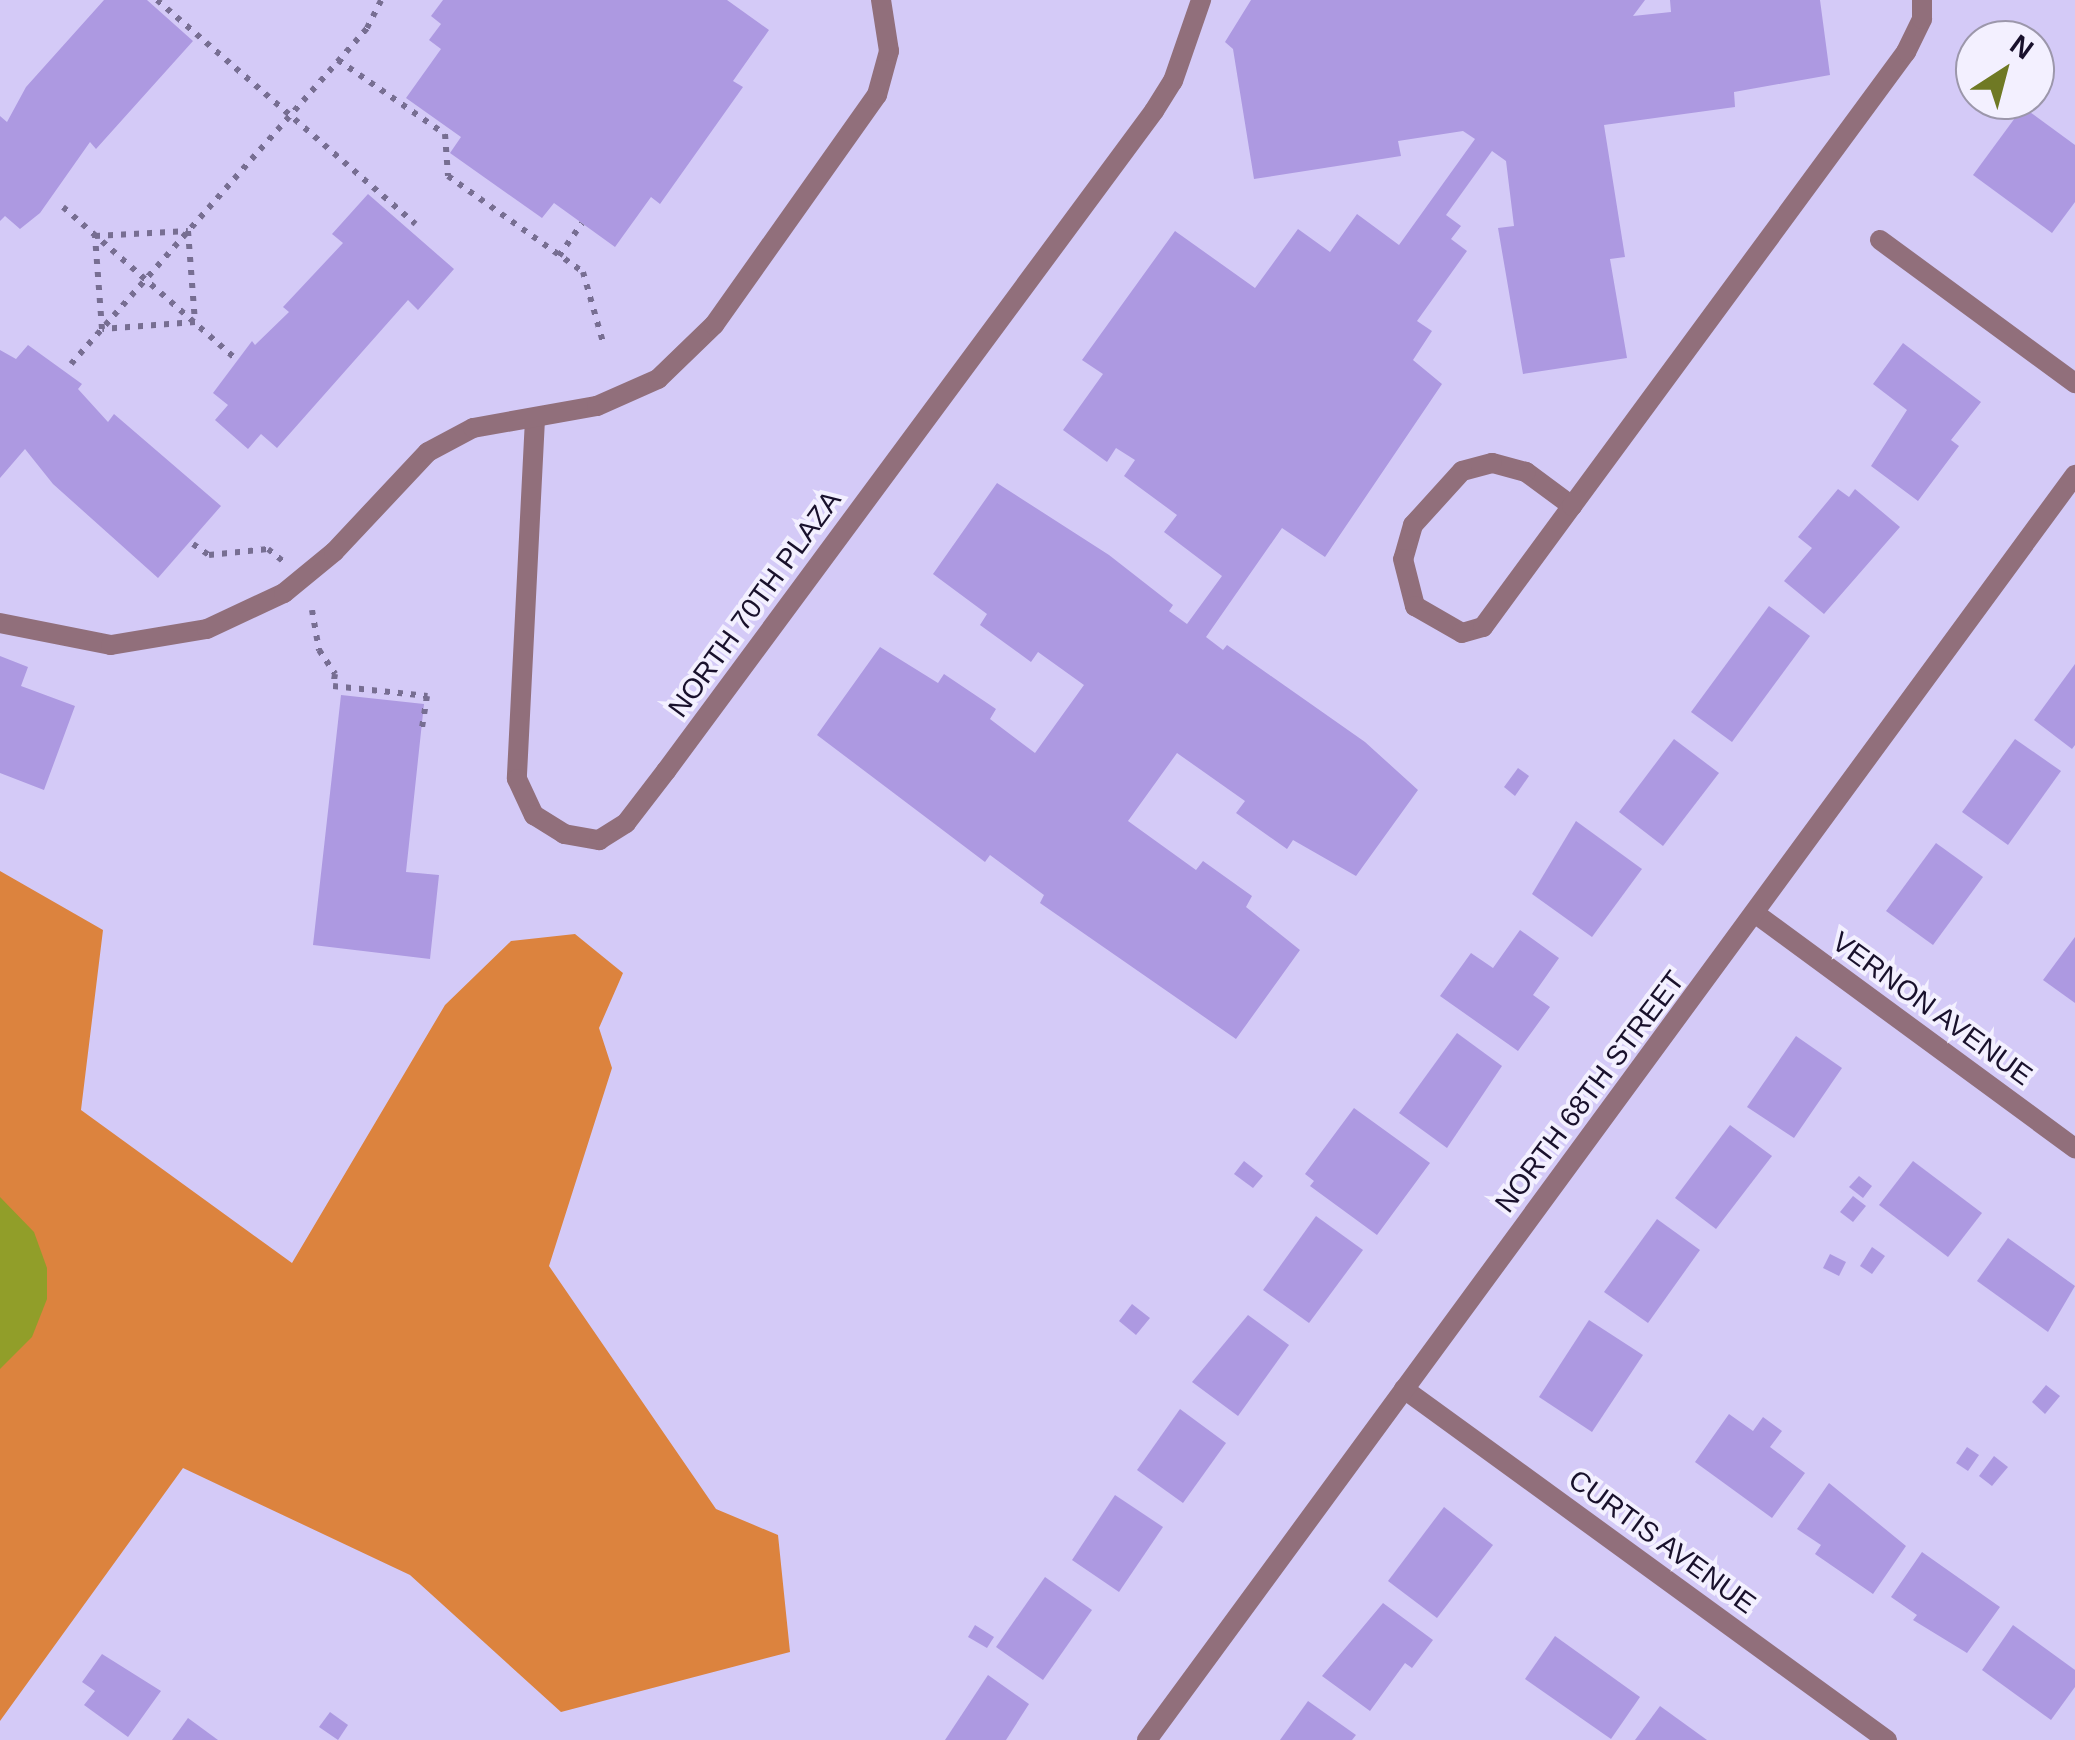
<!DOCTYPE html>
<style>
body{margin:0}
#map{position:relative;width:2075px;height:1740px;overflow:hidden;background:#d4caf7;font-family:Arial,sans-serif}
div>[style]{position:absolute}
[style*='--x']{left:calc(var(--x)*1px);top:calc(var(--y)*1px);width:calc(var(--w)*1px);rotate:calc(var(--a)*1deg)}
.forest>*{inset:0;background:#dc833e}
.water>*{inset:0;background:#919e29}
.building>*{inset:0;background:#ad99e1}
.path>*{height:6px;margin-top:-3px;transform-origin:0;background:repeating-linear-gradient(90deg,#776e92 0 5px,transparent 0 13px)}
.lane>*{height:20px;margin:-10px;padding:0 10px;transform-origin:10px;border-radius:10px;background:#916f7b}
.street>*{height:20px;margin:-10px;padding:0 10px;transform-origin:10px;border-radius:10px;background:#916f7b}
span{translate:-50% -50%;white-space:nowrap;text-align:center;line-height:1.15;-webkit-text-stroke:8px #f3f0ff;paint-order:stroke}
.street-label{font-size:28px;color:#19112c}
.north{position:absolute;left:1955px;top:20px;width:100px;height:100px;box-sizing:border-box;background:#f3f0ff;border:2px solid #9c97ab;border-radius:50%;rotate:36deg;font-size:28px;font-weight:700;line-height:40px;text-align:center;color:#19112c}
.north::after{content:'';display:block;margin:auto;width:35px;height:45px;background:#6f7924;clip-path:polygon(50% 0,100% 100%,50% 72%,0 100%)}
</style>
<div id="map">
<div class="forest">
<div style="clip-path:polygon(0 871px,103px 930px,81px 1110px,292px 1263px,445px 1005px,511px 941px,575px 934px,623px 973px,599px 1028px,612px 1068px,549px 1266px,716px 1509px,778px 1535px,790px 1652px,561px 1712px,410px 1575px,183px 1468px,0 1721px)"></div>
</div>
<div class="water">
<div style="clip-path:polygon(0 1197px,34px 1232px,47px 1268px,47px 1299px,32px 1337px,0 1369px)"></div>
</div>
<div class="building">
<div style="clip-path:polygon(104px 0,147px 0,193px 41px,96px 149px,90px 142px,40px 213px,20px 229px,5px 216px,0 221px,0 116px,7px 122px,26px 87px)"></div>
<div style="clip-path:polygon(443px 0,727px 0,769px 30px,733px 81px,743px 87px,660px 204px,651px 197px,615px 247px,554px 203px,542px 218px,450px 153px,461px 137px,406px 98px,441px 49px,429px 40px,441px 24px,431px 16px)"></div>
<div style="clip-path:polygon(1251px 0,1645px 0,1633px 16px,1671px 12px,1670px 0,1820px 0,1830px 75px,1734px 92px,1735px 107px,1604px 125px,1625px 257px,1610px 259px,1627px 358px,1523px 374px,1498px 228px,1514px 226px,1506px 161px,1492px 151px,1446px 215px,1461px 226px,1451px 239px,1467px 251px,1417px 321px,1432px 331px,1413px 360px,1442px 384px,1325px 557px,1282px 528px,1206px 637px,1223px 650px,1227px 645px,1365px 742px,1418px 790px,1356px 876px,1293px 840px,1287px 849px,1236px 813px,1245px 801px,1177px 753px,1128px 821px,1196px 870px,1203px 861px,1252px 896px,1246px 907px,1300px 950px,1236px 1039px,1040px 903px,1044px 895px,990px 855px,985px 862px,817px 735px,880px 647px,938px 683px,944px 674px,996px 709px,990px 719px,1035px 753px,1084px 685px,1038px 652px,1031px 662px,980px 625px,987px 614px,933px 574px,997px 483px,1109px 555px,1173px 605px,1169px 611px,1187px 624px,1222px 576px,1164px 532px,1177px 515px,1124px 476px,1135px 460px,1116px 448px,1107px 462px,1063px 430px,1103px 374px,1082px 360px,1175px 231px,1255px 288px,1298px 229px,1330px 252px,1357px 214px,1399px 245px,1475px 139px,1463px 131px,1398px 141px,1401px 156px,1254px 179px,1233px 49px,1225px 42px)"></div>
<div style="clip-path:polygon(2023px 107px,2075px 145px,2075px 202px,2052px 233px,1973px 175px)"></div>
<div style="clip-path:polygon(368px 194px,454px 269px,418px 310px,408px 300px,277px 448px,261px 434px,248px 449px,215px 420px,228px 405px,213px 393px,252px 341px,255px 345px,289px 312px,283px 307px,343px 243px,332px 234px)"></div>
<div style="clip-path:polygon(1903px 343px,1981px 402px,1951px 440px,1959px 446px,1918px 501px,1871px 466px,1907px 410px,1873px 384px)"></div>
<div style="clip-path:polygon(28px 345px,82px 384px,78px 389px,108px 422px,114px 414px,221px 506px,158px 578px,53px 484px,25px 449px,0 478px,0 350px,16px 359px)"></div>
<div style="clip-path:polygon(1838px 489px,1849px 497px,1855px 489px,1900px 527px,1824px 614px,1784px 581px,1812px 548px,1798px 537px)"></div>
<div style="clip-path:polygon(1769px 606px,1810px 636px,1732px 742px,1691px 712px)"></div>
<div style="clip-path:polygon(0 656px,28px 667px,21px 686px,75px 706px,44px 790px,0 773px)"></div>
<div style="clip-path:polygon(2075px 664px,2075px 745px,2072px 749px,2034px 720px)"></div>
<div style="clip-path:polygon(341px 695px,424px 704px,406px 872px,439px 875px,430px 959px,313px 945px)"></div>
<div style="clip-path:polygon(1674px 739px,1719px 773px,1663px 846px,1619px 812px)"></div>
<div style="clip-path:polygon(2015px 739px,2061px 771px,2008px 845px,1962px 812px)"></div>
<div style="clip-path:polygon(1518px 768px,1529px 776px,1515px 796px,1504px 787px)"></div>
<div style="clip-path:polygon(1576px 821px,1642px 869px,1592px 937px,1532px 894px)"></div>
<div style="clip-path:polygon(1936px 843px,1983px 877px,1933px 945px,1886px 911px)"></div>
<div style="clip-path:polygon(1520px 930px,1559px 958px,1533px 995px,1550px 1007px,1518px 1051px,1440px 996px,1471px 953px,1493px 968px)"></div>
<div style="clip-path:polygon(2075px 937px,2075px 1003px,2043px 980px)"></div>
<div style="clip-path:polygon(1457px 1033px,1502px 1066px,1447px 1148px,1399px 1113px)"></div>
<div style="clip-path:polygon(1796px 1036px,1842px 1068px,1794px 1138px,1747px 1107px)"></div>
<div style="clip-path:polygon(1354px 1108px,1430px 1163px,1377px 1235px,1310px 1186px,1314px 1181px,1305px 1174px)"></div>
<div style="clip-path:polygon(1730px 1125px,1772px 1156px,1716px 1229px,1675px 1198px)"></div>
<div style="clip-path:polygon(1244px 1161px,1263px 1176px,1253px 1188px,1234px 1174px)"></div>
<div style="clip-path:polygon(1913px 1161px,1982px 1213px,1948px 1257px,1879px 1205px)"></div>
<div style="clip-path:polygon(1859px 1176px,1872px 1186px,1863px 1198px,1849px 1187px)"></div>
<div style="clip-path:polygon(1853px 1196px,1866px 1206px,1853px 1222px,1840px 1212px)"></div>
<div style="clip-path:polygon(1316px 1216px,1363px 1250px,1309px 1323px,1263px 1290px)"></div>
<div style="clip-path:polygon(1657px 1219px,1700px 1250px,1648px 1323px,1604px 1292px)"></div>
<div style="clip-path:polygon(2008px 1238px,2075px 1286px,2048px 1332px,1977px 1281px)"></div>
<div style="clip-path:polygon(1872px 1247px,1885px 1256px,1872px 1274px,1860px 1266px)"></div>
<div style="clip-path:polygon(1830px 1254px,1846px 1262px,1839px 1276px,1823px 1268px)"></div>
<div style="clip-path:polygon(1132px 1304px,1150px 1318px,1136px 1335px,1119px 1321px)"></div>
<div style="clip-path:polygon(1248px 1315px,1289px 1345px,1238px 1416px,1192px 1382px)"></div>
<div style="clip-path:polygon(1589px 1320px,1643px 1355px,1592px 1432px,1539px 1397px)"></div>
<div style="clip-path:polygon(2046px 1385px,2060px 1396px,2045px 1414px,2032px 1402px)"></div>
<div style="clip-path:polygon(1180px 1409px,1226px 1443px,1183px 1503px,1137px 1470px)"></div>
<div style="clip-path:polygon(1729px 1414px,1753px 1431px,1763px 1417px,1782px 1431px,1770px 1447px,1805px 1473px,1772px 1518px,1695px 1462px)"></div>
<div style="clip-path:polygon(1967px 1447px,1979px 1455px,1968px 1471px,1956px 1463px)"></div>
<div style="clip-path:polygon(1994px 1456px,2008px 1467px,1992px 1486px,1979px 1476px)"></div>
<div style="clip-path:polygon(1829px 1483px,1906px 1546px,1873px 1594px,1815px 1554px,1821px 1545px,1797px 1529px)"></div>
<div style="clip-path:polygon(1115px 1495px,1163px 1527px,1119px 1592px,1072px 1560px)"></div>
<div style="clip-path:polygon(1444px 1507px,1493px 1545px,1437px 1618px,1388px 1581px)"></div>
<div style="clip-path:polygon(1922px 1552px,2000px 1607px,1967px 1653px,1913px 1620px,1917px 1615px,1891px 1597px)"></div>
<div style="clip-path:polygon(1045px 1577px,1092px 1610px,1043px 1680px,996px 1647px)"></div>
<div style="clip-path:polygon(1383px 1603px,1433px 1640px,1412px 1668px,1405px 1663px,1370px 1711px,1322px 1676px)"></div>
<div style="clip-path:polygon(975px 1625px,994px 1637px,987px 1648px,968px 1637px)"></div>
<div style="clip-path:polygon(2013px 1625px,2075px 1670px,2075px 1687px,2051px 1720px,1982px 1670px)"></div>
<div style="clip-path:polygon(1555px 1636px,1640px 1697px,1611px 1739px,1525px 1679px)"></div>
<div style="clip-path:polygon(102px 1654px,161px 1691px,128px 1737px,84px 1705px,95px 1691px,82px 1682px)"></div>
<div style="clip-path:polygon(988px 1675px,1029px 1704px,1006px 1740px,945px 1740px)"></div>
<div style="clip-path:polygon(1308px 1701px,1356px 1735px,1352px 1740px,1280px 1740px)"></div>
<div style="clip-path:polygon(1660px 1706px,1707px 1740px,1635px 1740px)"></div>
<div style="clip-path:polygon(330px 1712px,348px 1725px,338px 1740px,319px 1727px)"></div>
<div style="clip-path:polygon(188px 1718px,218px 1740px,172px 1740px)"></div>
</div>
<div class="path">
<div style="--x:157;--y:0;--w:342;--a:40.9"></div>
<div style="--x:338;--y:60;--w:130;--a:34.7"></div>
<div style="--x:445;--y:134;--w:42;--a:85.9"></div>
<div style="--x:448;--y:176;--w:166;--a:35.4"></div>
<div style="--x:583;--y:272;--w:73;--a:74.1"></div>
<div style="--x:63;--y:207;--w:229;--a:41.3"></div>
<div style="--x:188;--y:231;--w:91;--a:85.6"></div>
<div style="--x:195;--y:322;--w:93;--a:175.7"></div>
<div style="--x:102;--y:329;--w:93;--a:-94.3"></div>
<div style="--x:95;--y:236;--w:93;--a:-3.1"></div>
<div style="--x:559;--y:256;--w:40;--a:-55.1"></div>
<div style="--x:71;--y:364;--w:448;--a:-48.6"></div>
<div style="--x:367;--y:28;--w:31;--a:-63"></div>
<div style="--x:193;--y:544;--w:19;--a:35"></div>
<div style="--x:209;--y:555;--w:59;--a:-5.8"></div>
<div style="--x:268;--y:549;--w:19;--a:39"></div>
<div style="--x:312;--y:610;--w:41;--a:80.1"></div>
<div style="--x:319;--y:650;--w:29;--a:56"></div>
<div style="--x:335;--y:674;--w:12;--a:99"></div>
<div style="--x:333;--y:686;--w:95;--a:6.1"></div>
<div style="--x:427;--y:696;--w:32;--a:99"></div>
</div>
<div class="lane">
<div style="--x:1572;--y:506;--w:57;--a:-143.5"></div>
<div style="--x:1526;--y:472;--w:35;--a:-165"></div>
<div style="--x:1492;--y:463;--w:31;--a:165"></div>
<div style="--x:1462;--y:471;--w:73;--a:132.2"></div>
<div style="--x:1413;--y:525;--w:35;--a:106"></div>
<div style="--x:1403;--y:559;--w:49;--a:75.7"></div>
<div style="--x:1415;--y:606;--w:54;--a:29.9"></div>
<div style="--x:1462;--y:633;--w:22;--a:-16"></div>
<div style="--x:1483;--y:627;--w:150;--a:-53.7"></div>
<div style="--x:1572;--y:506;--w:564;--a:-53.66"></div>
<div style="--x:1906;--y:52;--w:37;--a:-64"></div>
<div style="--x:1922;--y:19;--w:19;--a:-90"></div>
</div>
<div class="street">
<div style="--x:1880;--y:240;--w:242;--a:36.3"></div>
<div style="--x:535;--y:419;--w:360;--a:92.9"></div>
<div style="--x:517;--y:779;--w:40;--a:65"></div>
<div style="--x:534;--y:815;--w:36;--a:32"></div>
<div style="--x:564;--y:834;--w:36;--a:10"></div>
<div style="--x:599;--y:840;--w:32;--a:-32"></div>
<div style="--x:626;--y:823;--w:66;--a:-52.4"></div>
<div style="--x:666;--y:771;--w:821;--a:-53.52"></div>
<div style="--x:1154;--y:111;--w:36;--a:-58"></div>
<div style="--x:1173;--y:81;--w:86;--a:-70.9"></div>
<div style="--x:0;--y:623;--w:113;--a:11.2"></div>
<div style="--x:111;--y:645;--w:97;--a:-9.5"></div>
<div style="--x:207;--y:629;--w:85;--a:-25.1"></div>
<div style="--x:284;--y:593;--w:65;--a:-39.4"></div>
<div style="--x:334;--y:552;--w:137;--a:-46.8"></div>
<div style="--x:428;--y:452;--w:51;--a:-28.1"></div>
<div style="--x:473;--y:428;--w:126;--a:-10.1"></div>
<div style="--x:597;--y:406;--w:67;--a:-23.9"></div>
<div style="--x:658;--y:379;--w:78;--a:-44"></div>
<div style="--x:714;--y:325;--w:282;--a:-54.7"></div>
<div style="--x:877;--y:95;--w:46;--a:-74.7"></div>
<div style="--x:889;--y:51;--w:52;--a:-98.9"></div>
<div style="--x:1756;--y:914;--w:396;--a:36.3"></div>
<div style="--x:1404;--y:1389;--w:597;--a:36.01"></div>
<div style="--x:1147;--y:1740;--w:1569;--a:-53.74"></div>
</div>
<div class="street-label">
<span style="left:755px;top:604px;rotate:-54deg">NORTH 70TH PLAZA</span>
<span style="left:1932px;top:1009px;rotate:36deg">VERNON AVENUE</span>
<span style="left:1590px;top:1092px;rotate:-53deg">NORTH 68TH STREET</span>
<span style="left:1662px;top:1542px;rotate:36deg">CURTIS AVENUE</span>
</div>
<div class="north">N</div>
</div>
